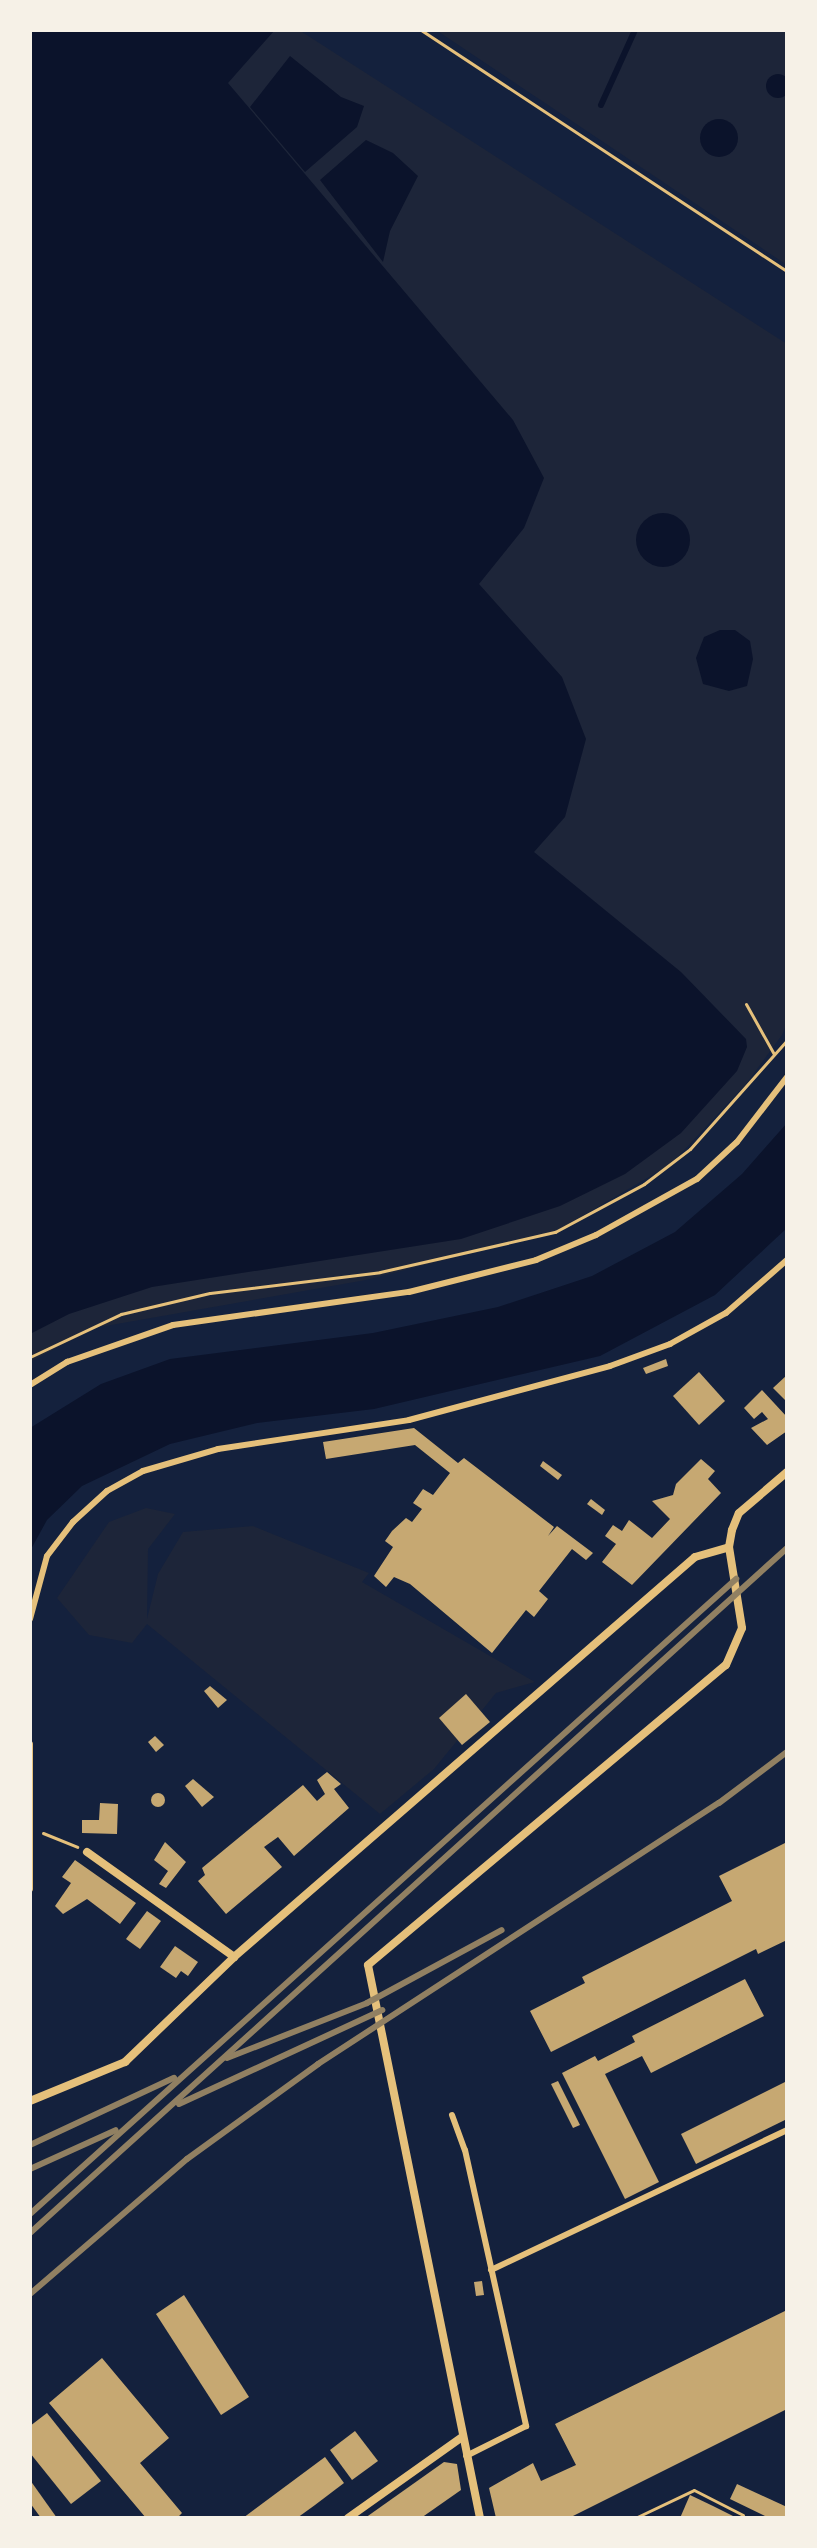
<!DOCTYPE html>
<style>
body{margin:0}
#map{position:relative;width:817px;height:2548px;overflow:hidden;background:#14213d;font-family:Mulish,sans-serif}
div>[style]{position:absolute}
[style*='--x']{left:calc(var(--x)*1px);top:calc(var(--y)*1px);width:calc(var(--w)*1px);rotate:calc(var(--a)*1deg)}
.green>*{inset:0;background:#1d2539}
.water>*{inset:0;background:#0b132b}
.round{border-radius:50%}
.stream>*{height:6px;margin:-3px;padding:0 3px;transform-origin:3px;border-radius:3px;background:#0b132b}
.building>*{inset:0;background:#c6a872}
.path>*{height:3px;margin:-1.5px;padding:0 1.5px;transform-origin:1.5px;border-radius:1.5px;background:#e5c07b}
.service>*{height:6px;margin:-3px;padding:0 3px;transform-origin:3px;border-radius:3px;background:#e5c07b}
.minor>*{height:8px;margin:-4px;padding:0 4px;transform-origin:4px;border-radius:4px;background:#e5c07b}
.rail>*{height:6px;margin:-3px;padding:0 3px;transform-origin:3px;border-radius:3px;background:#918062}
span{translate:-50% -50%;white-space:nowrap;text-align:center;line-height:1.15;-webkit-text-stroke:6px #f6f1e7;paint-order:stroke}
.frame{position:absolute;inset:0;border:32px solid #f6f1e7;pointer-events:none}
</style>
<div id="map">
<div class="green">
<div style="clip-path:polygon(30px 30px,299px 30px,787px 344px,787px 1023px,782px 1035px,746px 1084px,671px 1164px,555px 1232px,366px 1280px,94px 1328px,30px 1362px)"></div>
<div style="clip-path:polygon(436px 30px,787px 30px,787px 265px)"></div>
<div style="clip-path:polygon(146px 1508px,175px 1514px,148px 1549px,147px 1619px,158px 1574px,183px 1532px,253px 1526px,369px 1573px,362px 1582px,535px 1682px,496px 1693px,434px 1769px,380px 1814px,147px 1624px,132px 1643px,89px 1635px,57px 1598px,109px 1522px)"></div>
</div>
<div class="water">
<div style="clip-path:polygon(30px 30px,274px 31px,228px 83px,513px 420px,544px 478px,524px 528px,479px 584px,562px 677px,586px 739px,565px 817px,534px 852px,681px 972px,746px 1039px,747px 1047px,737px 1071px,681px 1133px,625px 1174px,560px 1206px,461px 1239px,152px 1287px,69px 1314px,30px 1334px)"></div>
<div style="clip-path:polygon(290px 56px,341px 97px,364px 106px,357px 127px,305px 172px,250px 107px)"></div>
<div class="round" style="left:766px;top:74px;width:24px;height:24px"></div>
<div class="round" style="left:700px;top:119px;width:38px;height:38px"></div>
<div style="clip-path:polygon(366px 140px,393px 153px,418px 176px,390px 231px,383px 262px,320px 180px)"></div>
<div class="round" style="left:636px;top:513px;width:54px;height:54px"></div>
<div style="clip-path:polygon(720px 630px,735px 630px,750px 641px,753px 659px,747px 686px,729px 691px,703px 684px,696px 658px,704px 637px)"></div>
<div style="clip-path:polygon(787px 1123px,787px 1228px,715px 1295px,600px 1356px,374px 1409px,257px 1423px,170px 1444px,82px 1486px,47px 1520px,30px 1551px,30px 1428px,101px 1384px,170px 1359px,373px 1333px,498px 1307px,592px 1276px,675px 1232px,742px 1174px)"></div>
</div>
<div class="stream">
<div style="--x:601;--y:105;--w:82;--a:-65.6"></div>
</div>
<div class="building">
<div style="clip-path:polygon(666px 1359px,668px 1366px,646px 1374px,643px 1368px)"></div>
<div style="clip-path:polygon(699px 1372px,725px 1401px,699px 1425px,673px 1396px)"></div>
<div style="clip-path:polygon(787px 1375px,787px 1402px,773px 1388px)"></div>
<div style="clip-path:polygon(762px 1390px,787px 1417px,787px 1431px,767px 1445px,751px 1428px,768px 1419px,762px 1412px,754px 1419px,744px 1408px)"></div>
<div style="clip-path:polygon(414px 1428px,458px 1463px,464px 1458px,554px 1527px,548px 1536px,557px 1526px,593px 1553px,586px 1560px,572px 1549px,539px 1591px,548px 1599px,534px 1617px,526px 1610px,492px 1653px,410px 1584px,394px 1577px,386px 1587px,374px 1576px,393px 1547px,385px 1541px,392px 1531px,406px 1518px,412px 1522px,422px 1509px,413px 1503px,423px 1489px,433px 1495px,450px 1473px,415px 1445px,326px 1459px,323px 1442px)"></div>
<div style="clip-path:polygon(701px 1459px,715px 1471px,708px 1479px,721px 1493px,632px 1585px,602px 1562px,616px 1544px,605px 1536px,613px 1525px,622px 1531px,629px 1520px,652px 1538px,670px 1519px,652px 1501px,673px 1495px,676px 1484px)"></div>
<div style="clip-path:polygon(543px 1461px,562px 1475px,558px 1480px,540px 1466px)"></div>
<div style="clip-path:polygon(591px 1499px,605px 1510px,602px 1515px,587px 1504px)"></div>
<div style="clip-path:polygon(210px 1686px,227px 1700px,218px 1708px,204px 1691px)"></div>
<div style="clip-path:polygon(466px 1694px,490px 1722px,462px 1745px,439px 1718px)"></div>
<div style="clip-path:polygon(155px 1736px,164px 1745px,156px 1752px,148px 1742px)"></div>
<div style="clip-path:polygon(327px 1772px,341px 1784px,334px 1789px,349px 1808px,294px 1856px,278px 1837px,264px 1847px,282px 1867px,226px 1914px,198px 1881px,205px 1875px,202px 1868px,303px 1785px,317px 1801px,325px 1794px,317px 1780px)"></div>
<div style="clip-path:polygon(193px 1779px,214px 1797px,202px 1807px,185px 1786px)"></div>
<div class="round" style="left:151px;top:1793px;width:14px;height:14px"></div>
<div style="clip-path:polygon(100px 1803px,118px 1804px,117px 1834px,82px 1833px,82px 1820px,99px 1820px)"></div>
<div style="clip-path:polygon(165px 1842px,186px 1862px,166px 1888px,159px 1884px,168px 1871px,154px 1860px)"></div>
<div style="clip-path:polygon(787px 1842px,787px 1940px,758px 1954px,756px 1949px,551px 2052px,530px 2011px,585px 1983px,582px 1977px,732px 1901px,719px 1876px)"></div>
<div style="clip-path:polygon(75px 1860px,136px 1903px,120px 1924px,87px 1899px,63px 1914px,55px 1906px,71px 1883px,62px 1877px)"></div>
<div style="clip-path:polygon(147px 1911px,161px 1921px,140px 1949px,126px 1939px)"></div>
<div style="clip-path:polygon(175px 1946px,198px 1962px,188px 1976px,181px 1971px,176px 1978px,160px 1967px)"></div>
<div style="clip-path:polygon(745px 1979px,764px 2016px,651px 2073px,642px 2056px,605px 2074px,659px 2182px,625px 2199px,562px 2073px,595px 2056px,598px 2061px,635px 2042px,632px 2036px)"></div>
<div style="clip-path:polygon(558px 2081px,580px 2125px,573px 2128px,551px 2084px)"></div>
<div style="clip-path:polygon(787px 2081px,787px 2119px,696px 2164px,681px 2134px)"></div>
<div style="clip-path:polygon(482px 2281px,484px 2295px,476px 2296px,474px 2282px)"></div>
<div style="clip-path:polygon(184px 2295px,249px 2397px,221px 2415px,156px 2314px)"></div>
<div style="clip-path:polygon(787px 2310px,787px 2409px,569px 2518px,496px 2518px,489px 2488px,533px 2463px,541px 2481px,576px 2465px,555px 2424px)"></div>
<div style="clip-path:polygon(102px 2358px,169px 2438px,140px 2463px,182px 2513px,177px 2518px,146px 2518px,49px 2403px)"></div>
<div style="clip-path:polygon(47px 2413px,101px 2481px,71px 2504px,30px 2453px,30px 2426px)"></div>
<div style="clip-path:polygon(355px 2431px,378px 2461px,352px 2480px,330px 2450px)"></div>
<div style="clip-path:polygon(325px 2457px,344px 2483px,315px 2505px,297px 2518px,243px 2518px)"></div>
<div style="clip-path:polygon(444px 2462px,457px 2464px,461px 2490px,421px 2518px,365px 2518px)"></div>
<div style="clip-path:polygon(30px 2480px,57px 2518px,41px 2518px,30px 2503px)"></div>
<div style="clip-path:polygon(737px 2484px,787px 2507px,787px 2518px,769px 2518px,730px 2499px)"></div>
<div style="clip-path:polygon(690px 2495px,713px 2506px,737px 2518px,680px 2518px)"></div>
</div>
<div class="path">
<div style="--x:421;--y:30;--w:438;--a:33.4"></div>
<div style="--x:746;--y:1004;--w:57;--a:60.8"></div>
<div style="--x:30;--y:1357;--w:101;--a:-25.3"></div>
<div style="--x:121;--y:1314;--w:91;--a:-13.3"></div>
<div style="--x:210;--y:1293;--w:171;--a:-7"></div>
<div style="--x:380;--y:1272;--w:180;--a:-12.9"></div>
<div style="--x:555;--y:1232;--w:101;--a:-28.3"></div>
<div style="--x:644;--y:1184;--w:58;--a:-37.3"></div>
<div style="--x:690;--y:1149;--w:146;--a:-48.3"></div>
<div style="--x:43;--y:1833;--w:37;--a:22"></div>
<div style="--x:635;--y:2518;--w:65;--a:-25.4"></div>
<div style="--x:694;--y:2490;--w:55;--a:27"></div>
</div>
<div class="service">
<div style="--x:30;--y:1385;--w:44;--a:-31.9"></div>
<div style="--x:67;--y:1362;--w:112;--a:-19.2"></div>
<div style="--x:173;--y:1325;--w:238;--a:-8"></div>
<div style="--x:409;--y:1292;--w:131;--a:-14.1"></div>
<div style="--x:536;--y:1260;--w:65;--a:-22.6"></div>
<div style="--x:596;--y:1235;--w:115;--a:-29"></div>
<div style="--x:697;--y:1179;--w:54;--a:-42.8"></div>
<div style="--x:737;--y:1142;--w:82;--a:-52.4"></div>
<div style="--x:30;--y:1619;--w:65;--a:-74.9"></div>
<div style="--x:47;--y:1556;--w:43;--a:-52.6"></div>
<div style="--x:73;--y:1522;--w:46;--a:-42.4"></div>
<div style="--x:107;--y:1491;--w:41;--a:-29.1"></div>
<div style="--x:143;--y:1471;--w:78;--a:-16.3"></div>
<div style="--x:218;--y:1449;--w:193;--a:-8.6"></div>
<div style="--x:409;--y:1420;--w:208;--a:-15"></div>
<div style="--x:610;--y:1366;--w:64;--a:-20.1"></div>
<div style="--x:670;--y:1344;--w:64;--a:-29"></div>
<div style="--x:726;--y:1313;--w:81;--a:-41"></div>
<div style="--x:30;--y:1744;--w:145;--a:90"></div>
<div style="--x:452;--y:2115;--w:37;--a:70"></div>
<div style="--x:465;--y:2150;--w:283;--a:77.5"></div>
<div style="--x:526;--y:2426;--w:67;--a:153.4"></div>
<div style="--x:491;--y:2270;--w:327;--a:-25.3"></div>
</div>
<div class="minor">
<div style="--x:87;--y:1852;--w:181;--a:35.5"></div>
<div style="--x:30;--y:2101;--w:103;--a:-22.3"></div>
<div style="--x:125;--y:2062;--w:151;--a:-43.9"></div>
<div style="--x:234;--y:1957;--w:610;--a:-40.95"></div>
<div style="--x:695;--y:1557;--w:35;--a:-16"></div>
<div style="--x:348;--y:2518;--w:140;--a:-35.4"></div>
<div style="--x:480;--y:2518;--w:564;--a:-101.45"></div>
<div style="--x:368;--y:1965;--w:467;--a:-40"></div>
<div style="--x:726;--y:1665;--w:40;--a:-66.6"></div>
<div style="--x:742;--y:1628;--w:82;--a:-99.1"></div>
<div style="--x:729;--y:1547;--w:17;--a:-80"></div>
<div style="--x:732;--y:1530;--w:18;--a:-68"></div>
<div style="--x:739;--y:1513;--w:63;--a:-40.5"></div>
</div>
<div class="rail">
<div style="--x:227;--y:2058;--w:150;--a:-21.4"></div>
<div style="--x:367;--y:2003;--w:153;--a:-28.4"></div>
<div style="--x:179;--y:2104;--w:224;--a:-24.8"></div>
<div style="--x:30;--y:2145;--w:159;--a:-25"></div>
<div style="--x:30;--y:2169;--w:94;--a:-24.4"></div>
<div style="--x:30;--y:2214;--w:950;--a:-41.97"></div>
<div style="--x:30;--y:2233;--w:1021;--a:-42.14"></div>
<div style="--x:30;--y:2294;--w:207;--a:-40.7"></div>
<div style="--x:187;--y:2159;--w:162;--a:-35.9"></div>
<div style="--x:318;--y:2064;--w:478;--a:-33.1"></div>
<div style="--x:719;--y:1803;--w:85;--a:-36.9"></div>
</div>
<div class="frame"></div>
</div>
